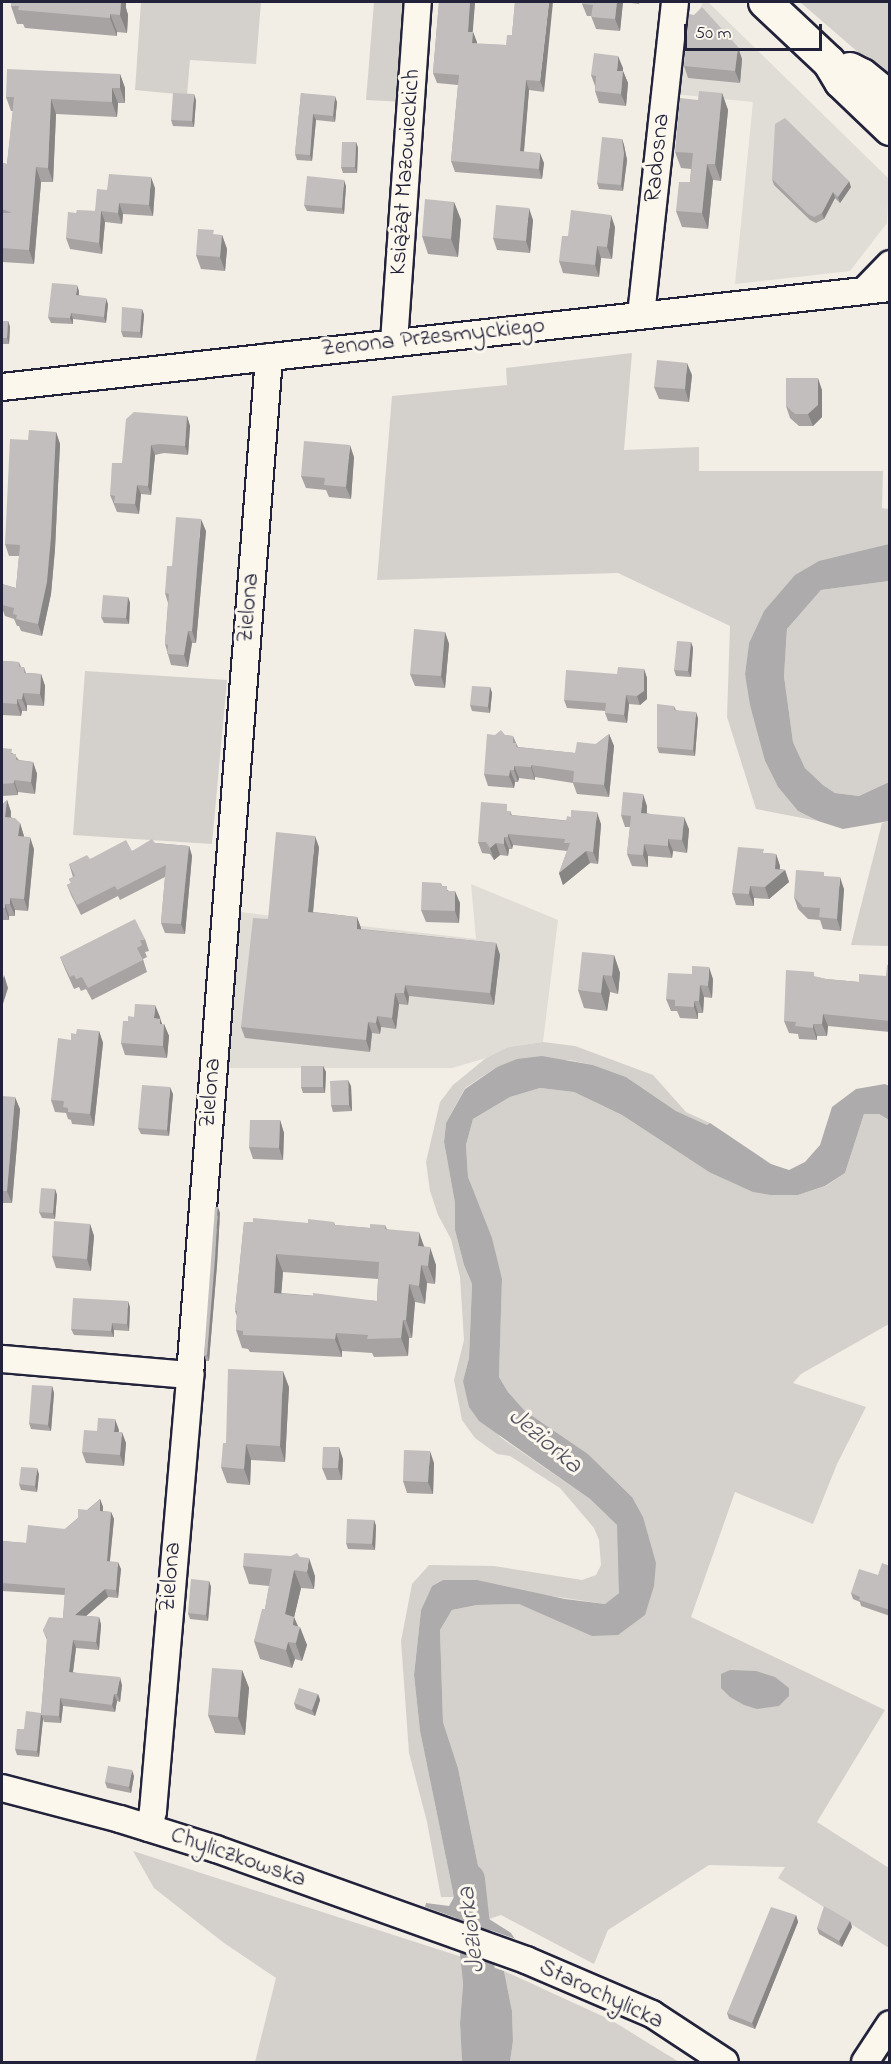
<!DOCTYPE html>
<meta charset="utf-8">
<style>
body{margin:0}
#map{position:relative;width:891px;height:2064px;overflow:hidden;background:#f2eee5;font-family:"Indie Flower",sans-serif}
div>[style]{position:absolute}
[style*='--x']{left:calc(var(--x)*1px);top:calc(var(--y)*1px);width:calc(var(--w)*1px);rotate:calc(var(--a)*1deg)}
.built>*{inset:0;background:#e0dcd6}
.green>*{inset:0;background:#d4d1cc}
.water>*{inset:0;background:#aeabad}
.pier>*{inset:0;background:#f2eee5}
.river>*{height:33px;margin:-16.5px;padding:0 16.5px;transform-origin:16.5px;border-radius:16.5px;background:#aeabad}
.roads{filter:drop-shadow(2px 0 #22223b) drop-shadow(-2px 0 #22223b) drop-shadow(0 2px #22223b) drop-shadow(0 -2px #22223b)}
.minor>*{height:26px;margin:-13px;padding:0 13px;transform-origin:13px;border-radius:13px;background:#fbf7ec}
.major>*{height:32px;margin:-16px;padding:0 16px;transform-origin:16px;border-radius:16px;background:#fbf7ec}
.wall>*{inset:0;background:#a7a3a3}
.shaded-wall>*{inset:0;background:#888585}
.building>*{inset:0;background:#c2bebe}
span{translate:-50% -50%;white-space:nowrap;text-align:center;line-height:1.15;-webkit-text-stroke:6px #fbf7ec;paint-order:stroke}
.street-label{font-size:24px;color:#22223b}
.water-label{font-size:26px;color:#535263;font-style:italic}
.frame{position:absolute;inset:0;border:3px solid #22223b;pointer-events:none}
.scale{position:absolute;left:684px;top:24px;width:138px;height:27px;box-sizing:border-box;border:3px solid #22223b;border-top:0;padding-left:8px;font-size:18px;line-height:21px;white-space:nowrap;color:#22223b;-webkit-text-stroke:4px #fbf7ec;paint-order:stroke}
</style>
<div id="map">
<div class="built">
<div style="clip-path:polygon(703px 2px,708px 2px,889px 179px,887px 223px,850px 271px,735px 284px,753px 102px,674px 94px,681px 18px,688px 20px,699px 11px)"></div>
<div style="clip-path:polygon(471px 884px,558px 920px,543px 1042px,508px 1047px,486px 1058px,452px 1068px,218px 1068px,231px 911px,476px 939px)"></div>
</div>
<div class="green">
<div style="clip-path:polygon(141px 2px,261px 2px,256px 64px,190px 60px,187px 95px,135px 90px)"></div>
<div style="clip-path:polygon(374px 2px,413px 2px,405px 102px,366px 100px)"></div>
<div style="clip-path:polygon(800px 2px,889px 2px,889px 79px)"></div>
<div style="clip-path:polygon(632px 353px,624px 450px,699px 447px,699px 471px,883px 471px,882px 508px,889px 509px,889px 544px,855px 553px,764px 611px,749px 643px,745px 674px,765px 761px,778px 787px,798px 811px,818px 821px,756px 809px,727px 717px,730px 626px,618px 573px,377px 580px,392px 396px,507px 385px,506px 368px)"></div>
<div style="clip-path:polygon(889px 581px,889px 782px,859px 796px,835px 793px,823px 785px,805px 768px,793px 742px,784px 676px,787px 629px,821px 590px)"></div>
<div style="clip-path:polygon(85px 671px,227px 680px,212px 844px,73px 835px)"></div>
<div style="clip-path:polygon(889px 821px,889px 946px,851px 945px,882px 823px)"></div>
<div style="clip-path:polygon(543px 1042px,575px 1046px,653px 1075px,686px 1112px,710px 1123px,707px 1125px,676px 1111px,626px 1077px,593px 1065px,569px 1060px,517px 1060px,497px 1067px,465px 1088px,446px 1123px,444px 1142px,455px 1203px,455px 1230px,464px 1265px,472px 1284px,469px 1358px,463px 1381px,500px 1437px,590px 1499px,617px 1525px,620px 1548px,619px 1593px,605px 1604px,443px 1580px,432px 1586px,421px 1610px,414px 1675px,420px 1731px,454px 1897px,441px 1897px,427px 1822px,409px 1753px,401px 1641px,412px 1584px,429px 1565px,494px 1566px,582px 1580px,596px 1575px,601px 1565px,599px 1540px,594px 1528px,560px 1488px,510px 1456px,497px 1454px,475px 1438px,462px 1420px,454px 1380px,464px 1340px,460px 1277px,451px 1239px,438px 1215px,430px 1191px,426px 1162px,440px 1102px,453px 1085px,486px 1058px,508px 1047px)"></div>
<div style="clip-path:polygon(540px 1088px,574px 1092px,622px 1115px,709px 1172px,798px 1195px,826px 1186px,845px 1173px,864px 1114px,879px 1114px,889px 1120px,889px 1324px,801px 1374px,793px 1383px,866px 1407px,837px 1464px,813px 1524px,735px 1492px,691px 1617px,885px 1710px,817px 1822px,889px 1868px,889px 1948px,778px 1878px,785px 1867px,709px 1865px,608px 1930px,594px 1964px,501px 1915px,489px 1919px,458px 1768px,443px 1722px,440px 1630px,452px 1610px,477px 1605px,519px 1604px,618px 1635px,632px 1497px,588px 1454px,525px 1411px,508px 1392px,499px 1377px,502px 1279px,468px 1177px,466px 1145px,473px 1119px,510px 1097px)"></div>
<div style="clip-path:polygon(133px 1851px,465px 1958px,460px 2023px,462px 2062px,255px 2062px,276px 1978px,224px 1943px,154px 1888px)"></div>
<div style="clip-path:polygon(504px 1971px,611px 2020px,679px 2062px,510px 2062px,513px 2041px,512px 2011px)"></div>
</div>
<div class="water">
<div style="clip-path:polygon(889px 544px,889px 581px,821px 590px,787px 629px,784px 676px,793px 742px,805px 768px,823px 785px,835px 793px,859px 796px,889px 782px,889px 821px,843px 829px,818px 821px,798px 811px,778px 787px,765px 761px,750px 705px,745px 674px,749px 643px,764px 611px,795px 575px,819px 561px)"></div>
<div style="clip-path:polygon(542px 1056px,593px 1065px,626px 1077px,676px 1111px,707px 1125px,710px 1123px,771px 1164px,789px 1170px,805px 1162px,820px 1145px,832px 1107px,856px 1089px,885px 1084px,889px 1086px,889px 1120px,879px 1114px,864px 1114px,845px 1173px,825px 1186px,798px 1195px,771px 1195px,753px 1192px,709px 1172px,622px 1115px,574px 1092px,540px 1088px,510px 1097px,473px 1119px,466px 1145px,468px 1177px,492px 1238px,502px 1279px,499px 1377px,508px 1392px,525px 1411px,588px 1454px,632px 1497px,643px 1517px,656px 1563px,654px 1586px,645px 1615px,618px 1635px,592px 1636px,519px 1604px,477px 1605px,452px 1610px,440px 1630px,443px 1722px,458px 1768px,489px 1919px,511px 1933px,515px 1939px,425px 1907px,426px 1903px,449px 1906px,454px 1897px,420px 1731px,414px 1675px,421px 1610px,432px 1586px,443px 1580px,477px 1580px,565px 1599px,605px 1604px,619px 1593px,617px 1525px,590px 1499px,479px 1421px,469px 1407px,463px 1381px,469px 1358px,472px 1284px,464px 1265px,455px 1230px,455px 1203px,444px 1142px,446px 1123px,465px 1089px,497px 1067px,517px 1059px)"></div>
<div style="clip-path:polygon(730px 1670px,756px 1671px,775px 1677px,789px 1688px,789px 1696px,779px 1706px,757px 1709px,744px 1705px,730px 1697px,721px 1688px,721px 1674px)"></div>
<div style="clip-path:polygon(465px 1958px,504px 1971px,512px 2011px,513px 2041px,510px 2062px,462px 2062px,460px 2023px)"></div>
</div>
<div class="pier">
<div style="clip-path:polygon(422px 1906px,425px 1907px,518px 1940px,514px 1942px,424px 1910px)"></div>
</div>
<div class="river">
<div style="--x:468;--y:1879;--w:184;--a:83.8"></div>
</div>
<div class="roads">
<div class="minor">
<div style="--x:865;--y:290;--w:36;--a:-46"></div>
<div style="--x:641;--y:315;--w:315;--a:-83.8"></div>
<div style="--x:394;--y:342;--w:341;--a:-86"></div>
<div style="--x:2;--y:387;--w:894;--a:-6.36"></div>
<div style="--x:2;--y:1359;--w:189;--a:4.9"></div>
<div style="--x:2;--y:1788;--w:122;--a:14.7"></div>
<div style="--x:120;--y:1819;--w:101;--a:17.4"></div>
<div style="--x:216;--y:1849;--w:329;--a:19.7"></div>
<div style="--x:526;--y:1960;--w:137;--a:23.2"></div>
<div style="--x:652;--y:2014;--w:87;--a:33.3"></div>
<div style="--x:149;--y:1828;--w:17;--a:-77"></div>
<div style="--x:153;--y:1811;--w:438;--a:-85.1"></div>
<div style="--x:190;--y:1375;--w:1021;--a:-85.56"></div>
<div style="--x:865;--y:2062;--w:45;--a:-56.7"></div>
</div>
<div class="major">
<div style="--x:765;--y:2;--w:88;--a:43.2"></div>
<div style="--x:829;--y:62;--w:23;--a:59"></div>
<div style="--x:841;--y:82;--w:68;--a:43.8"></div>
<div style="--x:850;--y:69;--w:13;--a:27"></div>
<div style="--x:862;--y:75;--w:36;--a:39"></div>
</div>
</div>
<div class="wall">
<div style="clip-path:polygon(11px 2px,126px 2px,126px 8px,128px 15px,127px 33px,117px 32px,117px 36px,25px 28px,23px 24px,17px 24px,11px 6px)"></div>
<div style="clip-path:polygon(439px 2px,475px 2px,472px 32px,473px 32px,477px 44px,506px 45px,512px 35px,515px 2px,544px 92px,529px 90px,524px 152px,544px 163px,542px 179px,455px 172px,451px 161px,458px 85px,437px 83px,433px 73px)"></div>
<div style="clip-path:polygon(583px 2px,640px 2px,639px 4px,623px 2px,620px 31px,596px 29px,591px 16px,587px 16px,582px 4px)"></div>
<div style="clip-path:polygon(694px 15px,742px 59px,740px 83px,688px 78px,684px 66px)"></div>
<div style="clip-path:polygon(623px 68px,623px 71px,628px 83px,626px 106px,599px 103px,595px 91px,595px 86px,591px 75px)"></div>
<div style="clip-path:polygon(120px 74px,125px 88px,125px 103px,118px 103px,117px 117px,56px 114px,53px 182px,41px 182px,34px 264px,2px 262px,2px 163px,7px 164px,13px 111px,11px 111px,6px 97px)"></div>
<div style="clip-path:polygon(301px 93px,337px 102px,335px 122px,316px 120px,312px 161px,297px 160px,295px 154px)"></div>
<div style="clip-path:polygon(722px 93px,728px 110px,721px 181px,713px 180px,708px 229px,682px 227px,676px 211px,690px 182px,691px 169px,681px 168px,675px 152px,698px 100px)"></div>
<div style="clip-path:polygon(196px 100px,194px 127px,173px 126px,171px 120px)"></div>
<div style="clip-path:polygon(622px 139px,624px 145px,627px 160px,623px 191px,599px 189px,597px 183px)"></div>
<div style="clip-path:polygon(356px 142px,358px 148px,357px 173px,343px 173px,341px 167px)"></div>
<div style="clip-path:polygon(772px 179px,851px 187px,840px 203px,835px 198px,824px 219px,816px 223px,810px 220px,774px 185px)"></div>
<div style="clip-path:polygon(346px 186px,344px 214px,307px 211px,304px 205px)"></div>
<div style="clip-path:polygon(155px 188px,153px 216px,123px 214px,122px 224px,105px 222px,102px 254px,70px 249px,66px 238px,76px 213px,95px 211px,107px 190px)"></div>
<div style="clip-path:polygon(454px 202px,461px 220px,458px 257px,428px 254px,422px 236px)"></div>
<div style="clip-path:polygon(533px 220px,530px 253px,497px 250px,493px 238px)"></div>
<div style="clip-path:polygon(615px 227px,612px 259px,601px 258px,599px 277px,563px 273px,559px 261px,568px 236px)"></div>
<div style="clip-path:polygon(222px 235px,227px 249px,225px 271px,201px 269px,196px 255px)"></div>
<div style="clip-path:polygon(79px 291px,79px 295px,108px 304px,106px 323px,73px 319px,73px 324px,51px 323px,48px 317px)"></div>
<div style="clip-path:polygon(142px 309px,144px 315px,142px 338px,123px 337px,121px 331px)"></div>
<div style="clip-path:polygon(2px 321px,8px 321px,10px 327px,9px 344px,2px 344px,2px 347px)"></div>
<div style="clip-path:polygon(692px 375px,689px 402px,659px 399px,654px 387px)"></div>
<div style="clip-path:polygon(822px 390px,822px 417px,813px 426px,799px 426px,790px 418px,786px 406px)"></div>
<div style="clip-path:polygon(187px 416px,190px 426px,188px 455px,164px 453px,155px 455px,151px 495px,141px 494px,139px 514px,117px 512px,110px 495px,122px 463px)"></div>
<div style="clip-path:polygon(56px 432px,60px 444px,55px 549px,51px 594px,42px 636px,21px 631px,19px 626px,17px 626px,14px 619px,5px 616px,2px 608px,2px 584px,16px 588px,19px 556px,9px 556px,5px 544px,28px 440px)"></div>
<div style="clip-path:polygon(354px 457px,351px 499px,329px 497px,326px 490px,306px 488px,301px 476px)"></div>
<div style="clip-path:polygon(206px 531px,196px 643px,192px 643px,188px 667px,171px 665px,165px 644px,168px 603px,165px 593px,172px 566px)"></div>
<div style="clip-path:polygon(128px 597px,130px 603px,129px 624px,104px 623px,101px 617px)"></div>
<div style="clip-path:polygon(445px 632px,449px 644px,445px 688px,415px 686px,410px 674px)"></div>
<div style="clip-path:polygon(691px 642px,693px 648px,691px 677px,676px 676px,674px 670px)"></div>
<div style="clip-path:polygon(2px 661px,19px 662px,21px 667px,24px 667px,26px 673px,41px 674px,45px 686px,44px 706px,27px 705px,27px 711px,22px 711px,21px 716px,2px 715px)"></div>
<div style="clip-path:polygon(644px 669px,647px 678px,647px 699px,640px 705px,629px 704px,627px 723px,608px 721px,605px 713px,605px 711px,567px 708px,564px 700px,617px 674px)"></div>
<div style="clip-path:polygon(490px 687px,492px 693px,490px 713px,472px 711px,470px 705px)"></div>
<div style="clip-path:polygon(674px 706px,676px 710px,698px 718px,695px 756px,659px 753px,657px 747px)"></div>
<div style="clip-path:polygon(609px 734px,614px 746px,609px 797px,577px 794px,573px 783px,535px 777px,535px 780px,519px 778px,518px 782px,515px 782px,514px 788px,488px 786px,484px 774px,505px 735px,513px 736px,518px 747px,575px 753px,596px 744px)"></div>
<div style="clip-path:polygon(2px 748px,14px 754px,19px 760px,33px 762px,37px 774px,35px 794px,18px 792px,18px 795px,2px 796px)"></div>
<div style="clip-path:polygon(7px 800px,11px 812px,11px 817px,20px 823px,24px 837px,34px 849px,28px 911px,15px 910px,15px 916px,9px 916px,9px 920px,2px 920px,2px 805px)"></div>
<div style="clip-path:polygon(647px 806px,647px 813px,689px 829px,687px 853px,673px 851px,672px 858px,648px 856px,648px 867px,632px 866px,627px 854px,630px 827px,625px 827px,621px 815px)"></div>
<div style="clip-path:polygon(510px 811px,512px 815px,601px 824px,598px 864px,590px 863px,563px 885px,559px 873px,567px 851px,513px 845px,512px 849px,509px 849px,508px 856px,500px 855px,494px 860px,490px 854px,482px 853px,478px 842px)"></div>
<div style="clip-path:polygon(155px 843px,189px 846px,192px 856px,185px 934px,165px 933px,161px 923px,165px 877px,120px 900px,118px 896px,81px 915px,71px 895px,67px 885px,71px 883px,69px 879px,73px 877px,69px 864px,90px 859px,132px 851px)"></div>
<div style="clip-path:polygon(319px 847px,313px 912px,357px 917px,361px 929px,496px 943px,500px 955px,494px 1005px,409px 996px,408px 1005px,399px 1004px,396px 1029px,381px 1027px,380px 1034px,372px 1033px,370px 1052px,245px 1038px,241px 1027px,268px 919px)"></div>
<div style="clip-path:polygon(765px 853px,776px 854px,780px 866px,780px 869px,785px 870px,789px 882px,769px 899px,754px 898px,754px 906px,736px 905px,732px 893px)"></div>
<div style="clip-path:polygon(825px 876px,844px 889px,841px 931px,823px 929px,820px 920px,808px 919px,798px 909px,794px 897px)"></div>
<div style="clip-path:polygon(441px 883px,442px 886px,449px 891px,460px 903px,459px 923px,426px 922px,421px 910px)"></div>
<div style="clip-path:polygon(145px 939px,149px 951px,145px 952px,147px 957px,143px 959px,147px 972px,92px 1000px,86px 989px,81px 991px,79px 987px,74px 989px,65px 969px,60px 957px)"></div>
<div style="clip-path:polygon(614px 955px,620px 973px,618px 994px,610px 992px,607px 1011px,584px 1008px,578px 990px)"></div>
<div style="clip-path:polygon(890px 965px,890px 1032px,828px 1026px,827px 1036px,817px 1036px,817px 1040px,799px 1039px,798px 1034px,789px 1033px,784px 1021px,816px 977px,826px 979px,859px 982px,886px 976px)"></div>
<div style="clip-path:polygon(713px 979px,712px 998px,704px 997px,703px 1013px,698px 1013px,698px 1019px,680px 1018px,677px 1011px,671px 1011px,666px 999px)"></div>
<div style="clip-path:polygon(160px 1017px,162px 1024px,164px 1024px,169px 1036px,167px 1058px,125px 1055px,121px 1043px,128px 1021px)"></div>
<div style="clip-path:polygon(99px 1031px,103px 1043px,94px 1126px,72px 1124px,71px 1120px,68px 1119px,66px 1113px,55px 1112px,51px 1100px,71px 1040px,76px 1034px)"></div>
<div style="clip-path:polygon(323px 1066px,326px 1072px,325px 1093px,303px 1093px,301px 1087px)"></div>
<div style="clip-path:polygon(351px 1086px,352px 1111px,333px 1112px,331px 1105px)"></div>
<div style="clip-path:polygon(173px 1094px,169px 1136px,141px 1134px,138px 1128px)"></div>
<div style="clip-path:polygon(2px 1096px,20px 1109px,12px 1203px,2px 1203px)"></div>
<div style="clip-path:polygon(280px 1120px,284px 1133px,283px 1160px,253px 1159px,249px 1147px)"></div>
<div style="clip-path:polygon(55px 1189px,57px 1195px,55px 1219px,42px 1218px,39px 1212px)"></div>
<div style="clip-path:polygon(220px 1213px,217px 1265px,209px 1361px,206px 1361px,204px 1355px)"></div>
<div style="clip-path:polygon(evenodd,244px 1222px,308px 1223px,334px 1222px,335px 1225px,370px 1228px,385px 1225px,387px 1229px,424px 1246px,436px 1265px,435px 1284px,427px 1283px,425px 1304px,415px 1302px,412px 1338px,409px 1338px,408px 1356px,374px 1357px,372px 1353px,342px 1351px,342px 1357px,250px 1352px,248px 1349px,242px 1348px,236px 1330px,237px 1316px,235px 1311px,244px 1222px,283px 1272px,378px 1279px,377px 1301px,281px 1293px,283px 1272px)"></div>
<div style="clip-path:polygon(90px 1224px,94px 1236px,91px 1271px,56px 1268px,52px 1256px)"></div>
<div style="clip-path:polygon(130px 1307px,129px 1331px,114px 1330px,114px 1337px,74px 1335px,71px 1329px)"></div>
<div style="clip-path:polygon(52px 1386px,54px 1393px,51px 1431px,31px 1429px,29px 1423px)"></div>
<div style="clip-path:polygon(289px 1387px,285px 1462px,251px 1460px,250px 1485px,227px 1483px,221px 1467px,226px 1443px)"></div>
<div style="clip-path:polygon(119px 1430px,118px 1432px,126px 1443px,124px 1466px,86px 1463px,82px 1452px,97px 1431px)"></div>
<div style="clip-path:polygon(343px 1459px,342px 1480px,327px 1480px,322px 1468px)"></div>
<div style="clip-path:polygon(434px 1463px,433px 1494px,407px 1493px,403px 1481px)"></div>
<div style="clip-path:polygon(39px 1474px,37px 1492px,21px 1490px,19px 1484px)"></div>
<div style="clip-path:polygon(100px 1499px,103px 1507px,103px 1511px,111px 1512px,114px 1519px,110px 1561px,121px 1569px,118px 1598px,108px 1597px,86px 1616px,99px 1617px,101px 1625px,99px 1650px,76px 1648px,73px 1672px,122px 1685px,120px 1702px,117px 1701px,115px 1712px,63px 1706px,61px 1723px,44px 1722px,43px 1719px,39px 1757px,17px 1755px,15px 1749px,24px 1729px,41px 1714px,47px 1640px,43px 1630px,63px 1618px,65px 1595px,2px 1591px,2px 1541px,26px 1543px,65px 1529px)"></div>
<div style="clip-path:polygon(374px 1520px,376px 1526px,375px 1550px,348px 1549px,346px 1543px)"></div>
<div style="clip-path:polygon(291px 1556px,315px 1576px,314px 1589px,301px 1588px,294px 1617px,307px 1645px,302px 1661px,295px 1659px,292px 1668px,260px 1659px,254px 1641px,265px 1609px,269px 1586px,249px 1584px,243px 1566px)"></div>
<div style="clip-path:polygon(890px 1566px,890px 1616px,861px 1606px,860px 1602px,853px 1599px,851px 1593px,878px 1575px)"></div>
<div style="clip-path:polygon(209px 1581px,211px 1587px,208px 1621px,190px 1619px,188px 1613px)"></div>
<div style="clip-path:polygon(242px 1670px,249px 1688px,245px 1735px,215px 1733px,208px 1715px)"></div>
<div style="clip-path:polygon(318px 1694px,320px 1700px,315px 1716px,296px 1709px,294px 1703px)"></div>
<div style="clip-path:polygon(134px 1776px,131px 1793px,107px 1788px,105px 1782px)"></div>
<div style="clip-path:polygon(796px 1915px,798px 1922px,755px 2029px,729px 2019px,727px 2013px)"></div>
<div style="clip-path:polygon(850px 1921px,852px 1927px,842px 1947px,819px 1934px,817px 1928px)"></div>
</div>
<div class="shaded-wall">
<div style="clip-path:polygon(121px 2px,126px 2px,126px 8px,128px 15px,127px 33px,120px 15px)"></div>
<div style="clip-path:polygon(470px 2px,475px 2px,472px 42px,468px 32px)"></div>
<div style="clip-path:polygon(549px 2px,553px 2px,544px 92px,540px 81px)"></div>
<div style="clip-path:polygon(617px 2px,623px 2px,620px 31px,615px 19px)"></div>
<div style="clip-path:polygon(110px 14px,117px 32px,117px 36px,110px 18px)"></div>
<div style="clip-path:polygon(473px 32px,477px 42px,476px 53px,472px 43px)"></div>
<div style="clip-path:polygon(738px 47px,742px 59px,740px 83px,735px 71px)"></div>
<div style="clip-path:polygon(618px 56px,623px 68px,622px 83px,617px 71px)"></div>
<div style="clip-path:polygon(623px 71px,628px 83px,626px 106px,621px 94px)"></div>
<div style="clip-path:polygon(120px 74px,125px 88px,125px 103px,120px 88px)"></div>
<div style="clip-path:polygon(526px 80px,529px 90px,523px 161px,520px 151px)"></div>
<div style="clip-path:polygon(112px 88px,118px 103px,117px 117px,112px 102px)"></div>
<div style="clip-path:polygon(722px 93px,728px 110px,721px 181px,715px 164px)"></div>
<div style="clip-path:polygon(194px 94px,196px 100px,194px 127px,192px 121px)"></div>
<div style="clip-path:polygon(335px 96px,337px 102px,335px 122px,333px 116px)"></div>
<div style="clip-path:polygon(51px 99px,56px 114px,53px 182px,48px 168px)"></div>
<div style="clip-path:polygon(313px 114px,316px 120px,312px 161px,310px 155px)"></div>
<div style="clip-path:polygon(622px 139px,624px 145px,627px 160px,623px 191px,621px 185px)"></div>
<div style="clip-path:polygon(356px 142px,358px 148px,357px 173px,355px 167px)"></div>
<div style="clip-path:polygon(540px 153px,544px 163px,542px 179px,539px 169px)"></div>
<div style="clip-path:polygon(707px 164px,713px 180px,708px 229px,702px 213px)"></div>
<div style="clip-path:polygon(36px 167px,41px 182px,34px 264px,29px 250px)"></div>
<div style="clip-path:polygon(151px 177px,155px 188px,153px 216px,149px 205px)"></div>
<div style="clip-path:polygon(344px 180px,346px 186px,344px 214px,342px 208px)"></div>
<div style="clip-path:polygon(849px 181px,851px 187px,840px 203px,838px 197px)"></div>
<div style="clip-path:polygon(833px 192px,835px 198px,824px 219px,822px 213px)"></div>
<div style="clip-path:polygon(454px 202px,461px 220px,458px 257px,451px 239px)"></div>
<div style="clip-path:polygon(119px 203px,123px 214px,122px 224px,118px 213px)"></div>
<div style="clip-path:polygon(529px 208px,533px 220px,530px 253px,526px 241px)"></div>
<div style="clip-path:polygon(101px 211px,105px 222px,102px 254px,99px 243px)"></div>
<div style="clip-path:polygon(611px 215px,615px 227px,612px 259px,607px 247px)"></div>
<div style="clip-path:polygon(222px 235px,227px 249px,225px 271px,220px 257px)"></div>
<div style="clip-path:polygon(597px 246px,601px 258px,599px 277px,595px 265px)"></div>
<div style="clip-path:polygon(77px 285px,79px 291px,78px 301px,76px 295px)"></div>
<div style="clip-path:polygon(106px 298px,108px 304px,106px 323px,104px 317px)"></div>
<div style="clip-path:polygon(142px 309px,144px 315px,142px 338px,140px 332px)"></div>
<div style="clip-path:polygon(71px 313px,73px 319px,73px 324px,70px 318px)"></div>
<div style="clip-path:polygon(8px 321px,10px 327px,9px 344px,7px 338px)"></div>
<div style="clip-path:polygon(687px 363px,692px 375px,689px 402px,685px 389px)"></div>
<div style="clip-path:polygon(818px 378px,822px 390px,822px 417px,813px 426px,808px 414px)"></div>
<div style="clip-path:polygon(187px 416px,190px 426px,188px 455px,185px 446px)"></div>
<div style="clip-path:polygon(56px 432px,60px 444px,55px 549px,51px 594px,42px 636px,38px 624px)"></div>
<div style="clip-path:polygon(151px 445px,155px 455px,151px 495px,148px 486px)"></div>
<div style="clip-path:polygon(350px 445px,354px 457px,351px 499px,346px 487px)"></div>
<div style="clip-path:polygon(137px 485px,141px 494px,139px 514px,135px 504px)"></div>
<div style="clip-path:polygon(201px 519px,206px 531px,196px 643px,192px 631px)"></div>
<div style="clip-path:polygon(128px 597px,130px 603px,129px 624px,126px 618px)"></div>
<div style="clip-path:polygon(188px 631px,192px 643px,188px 667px,184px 655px)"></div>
<div style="clip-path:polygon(445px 632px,449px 644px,445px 688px,441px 676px)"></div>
<div style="clip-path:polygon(691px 642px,693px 648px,691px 677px,688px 671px)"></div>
<div style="clip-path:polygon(644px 669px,647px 678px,647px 699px,640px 705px,637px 696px)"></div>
<div style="clip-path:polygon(41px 674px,45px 686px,44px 706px,40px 694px)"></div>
<div style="clip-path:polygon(490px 687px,492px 693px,490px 713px,488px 707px)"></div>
<div style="clip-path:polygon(23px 693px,27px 705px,27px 711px,22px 699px)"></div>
<div style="clip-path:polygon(626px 695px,629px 704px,627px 723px,624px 715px)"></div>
<div style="clip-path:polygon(17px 699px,22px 711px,21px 716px,17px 704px)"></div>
<div style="clip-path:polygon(696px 712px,698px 718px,695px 756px,693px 750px)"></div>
<div style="clip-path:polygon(609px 734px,614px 746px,609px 797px,604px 785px)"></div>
<div style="clip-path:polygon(33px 762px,37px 774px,35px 794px,31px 782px)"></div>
<div style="clip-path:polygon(531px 765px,535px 777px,535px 780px,531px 767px)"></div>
<div style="clip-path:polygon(514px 766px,519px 778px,518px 782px,514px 770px)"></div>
<div style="clip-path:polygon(510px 770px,515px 782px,514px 788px,509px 776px)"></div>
<div style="clip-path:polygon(14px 780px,18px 792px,18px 795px,14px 783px)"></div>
<div style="clip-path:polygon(643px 794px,647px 806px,646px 825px,641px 813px)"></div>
<div style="clip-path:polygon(7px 800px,11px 812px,9px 829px,5px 817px)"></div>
<div style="clip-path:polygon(597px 812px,601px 824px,598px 864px,593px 852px)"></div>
<div style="clip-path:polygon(684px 817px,689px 829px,687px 853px,682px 840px)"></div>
<div style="clip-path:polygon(20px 823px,24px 836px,23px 848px,18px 836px)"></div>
<div style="clip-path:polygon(508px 834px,513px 845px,512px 849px,508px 837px)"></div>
<div style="clip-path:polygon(315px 836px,319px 847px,312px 923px,308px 912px)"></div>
<div style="clip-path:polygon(30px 837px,34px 849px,28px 911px,24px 899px)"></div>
<div style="clip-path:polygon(504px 837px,509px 849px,508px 856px,504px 844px)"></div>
<div style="clip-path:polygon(668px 839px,673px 851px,672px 858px,668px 846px)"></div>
<div style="clip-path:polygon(496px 843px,500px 855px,494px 860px,490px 848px)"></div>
<div style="clip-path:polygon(644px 844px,648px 856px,648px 867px,643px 855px)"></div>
<div style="clip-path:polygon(189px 846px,192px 856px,185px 934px,181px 924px)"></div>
<div style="clip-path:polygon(586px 851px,590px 863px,563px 885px,559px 873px)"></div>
<div style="clip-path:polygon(776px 854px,780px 866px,779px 874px,785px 870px,789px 882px,769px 899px,765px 887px,775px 869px)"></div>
<div style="clip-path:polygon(840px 877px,844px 889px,841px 931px,837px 919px)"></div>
<div style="clip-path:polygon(750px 886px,754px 898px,754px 906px,749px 894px)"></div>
<div style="clip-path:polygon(455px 891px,460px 903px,459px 923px,455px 911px)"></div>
<div style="clip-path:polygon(10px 898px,15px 910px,15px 916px,10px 904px)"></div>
<div style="clip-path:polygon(5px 904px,9px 916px,9px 920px,5px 908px)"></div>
<div style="clip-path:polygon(357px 917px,361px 928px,361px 940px,357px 929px)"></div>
<div style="clip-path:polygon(496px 943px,500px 955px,494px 1005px,490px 993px)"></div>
<div style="clip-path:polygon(614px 955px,620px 973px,618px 994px,612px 976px)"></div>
<div style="clip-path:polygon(709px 967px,713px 979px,712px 998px,708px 986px)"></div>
<div style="clip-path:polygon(4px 975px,8px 988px,2px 1007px,2px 983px)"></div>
<div style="clip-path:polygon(603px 975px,610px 992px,607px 1011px,601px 993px)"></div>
<div style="clip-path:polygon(405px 985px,409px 996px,408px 1005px,404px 993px)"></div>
<div style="clip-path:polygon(700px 985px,704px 997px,703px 1013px,699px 1001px)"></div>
<div style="clip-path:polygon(395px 993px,399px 1004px,396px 1029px,392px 1018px)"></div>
<div style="clip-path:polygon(694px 1001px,698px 1013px,698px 1019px,694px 1007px)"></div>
<div style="clip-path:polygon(155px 1005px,160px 1017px,158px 1031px,154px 1018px)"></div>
<div style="clip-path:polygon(823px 1014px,828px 1026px,827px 1036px,822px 1024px)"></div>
<div style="clip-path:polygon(377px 1016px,381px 1027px,380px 1034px,376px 1023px)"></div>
<div style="clip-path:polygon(160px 1019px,164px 1029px,164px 1024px,169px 1036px,167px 1058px,163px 1046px,160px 1024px)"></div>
<div style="clip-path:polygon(368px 1022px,372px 1033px,370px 1052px,366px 1040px)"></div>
<div style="clip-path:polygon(813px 1024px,817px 1036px,817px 1040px,813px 1028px)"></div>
<div style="clip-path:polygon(99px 1031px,103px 1043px,94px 1126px,90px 1114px)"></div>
<div style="clip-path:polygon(323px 1066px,326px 1072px,325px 1093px,323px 1087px)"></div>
<div style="clip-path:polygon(348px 1080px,351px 1086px,352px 1111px,349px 1105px)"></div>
<div style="clip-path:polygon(170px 1087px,173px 1094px,169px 1136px,167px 1130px)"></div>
<div style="clip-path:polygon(15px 1097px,20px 1109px,12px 1203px,7px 1191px)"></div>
<div style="clip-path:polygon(280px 1120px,284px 1133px,283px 1160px,279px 1148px)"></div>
<div style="clip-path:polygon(55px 1189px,57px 1195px,55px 1219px,53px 1213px)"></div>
<div style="clip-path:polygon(218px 1207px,220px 1213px,217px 1265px,209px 1361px,207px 1355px)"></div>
<div style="clip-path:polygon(90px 1224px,94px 1236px,91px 1271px,87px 1259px)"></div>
<div style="clip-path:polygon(419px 1232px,425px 1249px,418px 1246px)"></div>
<div style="clip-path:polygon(430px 1247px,436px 1265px,435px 1284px,428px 1266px)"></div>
<div style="clip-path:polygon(2px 1254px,3px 1258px,2px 1274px)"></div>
<div style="clip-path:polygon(276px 1254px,283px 1272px,280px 1310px,274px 1293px)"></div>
<div style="clip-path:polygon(421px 1265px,427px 1283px,425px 1304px,419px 1286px)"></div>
<div style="clip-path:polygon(409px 1284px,415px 1302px,412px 1338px,406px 1320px)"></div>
<div style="clip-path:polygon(128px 1301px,130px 1307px,129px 1331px,127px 1324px)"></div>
<div style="clip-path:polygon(403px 1320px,409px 1338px,408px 1356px,401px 1338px)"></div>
<div style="clip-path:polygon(112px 1323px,114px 1330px,114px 1337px,111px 1331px)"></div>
<div style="clip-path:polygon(336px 1333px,342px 1351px,342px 1357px,335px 1339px)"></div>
<div style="clip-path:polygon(283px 1371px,289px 1387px,285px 1462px,280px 1446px)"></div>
<div style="clip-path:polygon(52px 1386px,54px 1393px,51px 1431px,48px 1425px)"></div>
<div style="clip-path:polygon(115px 1419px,119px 1430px,118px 1443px,114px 1432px)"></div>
<div style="clip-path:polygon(122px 1432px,126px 1443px,124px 1466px,120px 1455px)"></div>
<div style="clip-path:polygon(246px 1444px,251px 1460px,250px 1485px,244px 1469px)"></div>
<div style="clip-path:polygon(339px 1447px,343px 1459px,342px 1480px,338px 1468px)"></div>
<div style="clip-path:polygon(430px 1451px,434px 1463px,433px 1494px,428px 1482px)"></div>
<div style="clip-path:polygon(37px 1468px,39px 1474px,37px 1492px,35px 1486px)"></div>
<div style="clip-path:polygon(100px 1499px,103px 1507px,102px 1518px,100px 1511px)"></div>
<div style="clip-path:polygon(111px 1512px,114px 1519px,109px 1568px,107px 1561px)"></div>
<div style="clip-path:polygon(374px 1520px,376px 1526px,375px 1550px,372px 1544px)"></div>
<div style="clip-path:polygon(309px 1558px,315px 1576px,314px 1589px,307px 1572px)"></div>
<div style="clip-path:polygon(118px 1562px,121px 1569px,118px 1598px,116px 1590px)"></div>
<div style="clip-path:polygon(294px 1570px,301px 1588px,293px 1622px,294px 1617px,299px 1630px,300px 1627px,307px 1645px,302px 1661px,285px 1614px)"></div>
<div style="clip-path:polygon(209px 1581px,211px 1587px,208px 1621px,206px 1615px)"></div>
<div style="clip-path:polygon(105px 1589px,108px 1597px,78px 1623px,75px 1615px)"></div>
<div style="clip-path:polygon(99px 1617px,101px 1625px,99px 1650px,96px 1642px)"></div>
<div style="clip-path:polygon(73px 1640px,76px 1648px,72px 1679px,69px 1672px)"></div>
<div style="clip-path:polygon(288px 1642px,295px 1659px,292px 1668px,286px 1650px)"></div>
<div style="clip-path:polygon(242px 1670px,249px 1688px,245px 1735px,238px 1717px)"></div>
<div style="clip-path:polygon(120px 1677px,122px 1685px,120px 1702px,117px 1694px)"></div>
<div style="clip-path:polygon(114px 1694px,117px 1701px,115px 1712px,112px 1705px)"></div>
<div style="clip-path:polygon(318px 1694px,320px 1700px,315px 1716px,312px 1710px)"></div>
<div style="clip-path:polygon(60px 1698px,63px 1706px,61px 1723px,59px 1716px)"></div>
<div style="clip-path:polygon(41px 1713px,43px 1719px,39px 1757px,37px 1751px)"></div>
<div style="clip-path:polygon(132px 1770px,134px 1776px,131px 1793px,129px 1787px)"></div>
<div style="clip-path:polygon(796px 1915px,798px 1922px,755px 2029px,752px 2023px)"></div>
<div style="clip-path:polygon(850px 1921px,852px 1927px,842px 1947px,839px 1941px)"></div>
</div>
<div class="building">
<div style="clip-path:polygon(11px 2px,121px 2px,120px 15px,110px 14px,110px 18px,18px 10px,19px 6px,11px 6px)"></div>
<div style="clip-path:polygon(439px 2px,470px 2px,468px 32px,473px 32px,472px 43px,506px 45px,507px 35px,512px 35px,515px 2px,549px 2px,540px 81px,526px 80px,520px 151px,540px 153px,539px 169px,451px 161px,459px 75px,433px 73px)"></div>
<div style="clip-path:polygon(583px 2px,617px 2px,615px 19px,591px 17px,593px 5px,582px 4px)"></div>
<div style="clip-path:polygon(702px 7px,738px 47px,735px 71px,684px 66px,689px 14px,694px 15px)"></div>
<div style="clip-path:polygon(594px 53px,618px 56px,617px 71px,623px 71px,621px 94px,595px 91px,596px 76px,591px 75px)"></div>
<div style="clip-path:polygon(7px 69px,120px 74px,120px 88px,112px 88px,112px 102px,51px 99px,48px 168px,36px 167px,29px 250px,2px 248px,2px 213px,12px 213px,2px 209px,2px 163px,7px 164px,14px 97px,6px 97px)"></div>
<div style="clip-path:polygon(699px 91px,722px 93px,715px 164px,707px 164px,702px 213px,676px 211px,679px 182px,690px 182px,693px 153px,675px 152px,680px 98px,698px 100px)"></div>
<div style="clip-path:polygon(173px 93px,194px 94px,192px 121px,171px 120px)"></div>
<div style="clip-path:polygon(301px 93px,335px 96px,333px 116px,313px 114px,310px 155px,295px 154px)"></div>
<div style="clip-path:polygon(785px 118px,849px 181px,838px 197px,833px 192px,822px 213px,814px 217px,808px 214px,772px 179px,775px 124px)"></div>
<div style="clip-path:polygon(602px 137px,622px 139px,624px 153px,621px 185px,597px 183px)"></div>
<div style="clip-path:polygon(342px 142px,356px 142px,355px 167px,341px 167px)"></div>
<div style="clip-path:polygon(109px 174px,151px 177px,149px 205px,119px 203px,118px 213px,101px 211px,99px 243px,66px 238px,68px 212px,76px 213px,77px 210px,99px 211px,95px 211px,97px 189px,107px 190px)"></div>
<div style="clip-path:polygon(307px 176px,344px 180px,342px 208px,304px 205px)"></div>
<div style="clip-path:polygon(425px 199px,454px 202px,451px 239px,422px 236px)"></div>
<div style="clip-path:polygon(496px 205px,529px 208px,526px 241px,493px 238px)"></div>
<div style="clip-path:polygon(571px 210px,611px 215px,607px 247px,597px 246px,595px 265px,559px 261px,562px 236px,568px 236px)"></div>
<div style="clip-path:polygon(198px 229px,214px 230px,213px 234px,222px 235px,220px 257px,196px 255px)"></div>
<div style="clip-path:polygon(52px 283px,77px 285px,76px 295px,106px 298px,104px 317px,71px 313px,70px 318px,48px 317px)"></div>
<div style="clip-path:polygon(122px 307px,142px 309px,140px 332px,121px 331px)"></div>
<div style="clip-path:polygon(2px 321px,8px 321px,7px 338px,2px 338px)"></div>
<div style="clip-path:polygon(657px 360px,687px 363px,685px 389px,654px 387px)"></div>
<div style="clip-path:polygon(786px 378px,818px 378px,818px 405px,808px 414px,795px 414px,786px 406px)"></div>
<div style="clip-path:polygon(134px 412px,187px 416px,185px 446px,160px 444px,151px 445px,148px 486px,137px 485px,135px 504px,114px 503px,115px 496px,110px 495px,112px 463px,122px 463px,126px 419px)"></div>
<div style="clip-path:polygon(29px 430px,56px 432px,51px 537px,47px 582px,38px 624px,16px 619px,17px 615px,13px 614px,14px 608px,2px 605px,2px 584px,16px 588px,20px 545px,5px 544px,10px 439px,28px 440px)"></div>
<div style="clip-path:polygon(304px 441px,350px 445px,346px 487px,324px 485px,325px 478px,301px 476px)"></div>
<div style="clip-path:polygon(176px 517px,201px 519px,192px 631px,188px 631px,184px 655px,167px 654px,168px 645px,165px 644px,169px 594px,165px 593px,167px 566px,172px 566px)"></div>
<div style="clip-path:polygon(103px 595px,128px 597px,126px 618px,101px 617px)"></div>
<div style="clip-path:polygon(414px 629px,445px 632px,441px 676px,410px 674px)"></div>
<div style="clip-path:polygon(677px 641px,691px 642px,688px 671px,674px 670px)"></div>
<div style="clip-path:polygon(2px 661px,19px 662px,19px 667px,24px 667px,24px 673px,41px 674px,40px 694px,23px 693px,22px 699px,17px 699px,17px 704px,2px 703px)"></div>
<div style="clip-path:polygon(618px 667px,644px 669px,644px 691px,637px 696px,626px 695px,624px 715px,605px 713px,606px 703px,564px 700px,566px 670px,617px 674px)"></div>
<div style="clip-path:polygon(472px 686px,490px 687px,488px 707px,470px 705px)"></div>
<div style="clip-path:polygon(657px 704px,674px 706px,674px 710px,696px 712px,693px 750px,657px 747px)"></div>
<div style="clip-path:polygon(501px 730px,505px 735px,513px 736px,513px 743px,516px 743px,516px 747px,575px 753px,577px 742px,596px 744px,609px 734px,604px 785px,573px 782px,574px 771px,531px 765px,531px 767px,514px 766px,514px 770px,510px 770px,509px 776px,484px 774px,487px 734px,495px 735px)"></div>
<div style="clip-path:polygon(2px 748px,12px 749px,11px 754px,16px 754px,16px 760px,33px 762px,31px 782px,14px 780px,14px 783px,2px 784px)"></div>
<div style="clip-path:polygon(623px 792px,643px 794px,641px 813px,684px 817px,682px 840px,668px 839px,668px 846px,644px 844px,643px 855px,627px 854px,631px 816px,621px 815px)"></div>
<div style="clip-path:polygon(7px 800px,5px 817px,15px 818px,20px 823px,18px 836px,30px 837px,24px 899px,10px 898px,10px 904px,5px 904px,5px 908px,2px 908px,2px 805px)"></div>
<div style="clip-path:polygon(481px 802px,507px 804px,507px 811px,511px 811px,510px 815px,566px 821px,567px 816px,571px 817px,571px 810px,597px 812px,593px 852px,586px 851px,559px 873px,570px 843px,564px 843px,565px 839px,508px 834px,508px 837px,504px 837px,504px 844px,496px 843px,490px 848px,486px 842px,478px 842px)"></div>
<div style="clip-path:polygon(276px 832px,315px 836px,308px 912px,357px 917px,357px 929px,496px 943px,490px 993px,405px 985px,404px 993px,395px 993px,392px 1018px,377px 1016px,376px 1023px,368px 1022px,366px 1040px,241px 1027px,253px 918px,268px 919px)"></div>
<div style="clip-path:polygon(152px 839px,155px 843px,189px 846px,181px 924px,161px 923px,166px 865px,117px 890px,115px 886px,77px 905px,67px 885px,71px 883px,69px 879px,75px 876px,69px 864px,87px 855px,90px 859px,126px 840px,132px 851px)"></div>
<div style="clip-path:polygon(738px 847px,764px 849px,763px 853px,776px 854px,775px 869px,785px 870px,765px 887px,750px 886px,749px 894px,732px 893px)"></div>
<div style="clip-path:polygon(796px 870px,824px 872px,824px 876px,840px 877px,837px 919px,819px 917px,820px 908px,803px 907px,794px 897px)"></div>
<div style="clip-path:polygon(422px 882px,441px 883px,441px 886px,447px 886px,447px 891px,455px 891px,455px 911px,421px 910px)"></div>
<div style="clip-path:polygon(135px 919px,145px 939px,140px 940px,142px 945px,137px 948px,143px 960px,88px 988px,82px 977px,76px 979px,74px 975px,70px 977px,60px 957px)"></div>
<div style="clip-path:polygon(582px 952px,614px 955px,612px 976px,603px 975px,601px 993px,578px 990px)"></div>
<div style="clip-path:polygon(887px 965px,890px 965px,890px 1021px,823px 1014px,822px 1024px,813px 1024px,813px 1028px,795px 1026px,796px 1022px,784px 1021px,786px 970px,814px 972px,814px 976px,826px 979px,859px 982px,859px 974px,886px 976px)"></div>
<div style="clip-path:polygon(692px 966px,709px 967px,708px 986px,700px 985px,699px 1001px,694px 1001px,694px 1007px,675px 1006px,675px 1000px,666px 999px,668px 973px,692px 974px)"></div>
<div style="clip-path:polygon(135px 1004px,155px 1005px,154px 1018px,160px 1019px,160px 1024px,164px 1024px,163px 1046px,121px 1043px,123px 1021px,128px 1021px,128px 1016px,134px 1017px)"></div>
<div style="clip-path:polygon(77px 1029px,99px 1031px,90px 1114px,68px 1112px,68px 1108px,63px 1107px,64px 1101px,51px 1100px,58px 1038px,71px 1040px,71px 1033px,76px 1034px)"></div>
<div style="clip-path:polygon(301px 1066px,323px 1066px,323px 1087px,301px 1087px)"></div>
<div style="clip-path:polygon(348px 1080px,349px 1105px,331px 1105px,330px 1081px)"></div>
<div style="clip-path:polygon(142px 1085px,170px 1087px,167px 1130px,138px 1128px)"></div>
<div style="clip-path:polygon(2px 1096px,15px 1097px,7px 1191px,2px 1191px)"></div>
<div style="clip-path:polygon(250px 1120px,280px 1120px,279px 1148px,249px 1147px)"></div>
<div style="clip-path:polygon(41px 1188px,55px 1189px,53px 1213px,39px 1212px)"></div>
<div style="clip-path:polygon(215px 1207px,218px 1207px,215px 1259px,207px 1355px,204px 1355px)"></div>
<div style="clip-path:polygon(evenodd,253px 1218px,308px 1223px,308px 1219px,334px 1222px,334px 1225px,370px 1228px,370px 1224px,385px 1225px,385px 1229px,419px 1232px,418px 1246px,430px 1247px,428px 1266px,421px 1265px,419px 1286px,409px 1284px,406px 1320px,403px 1320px,401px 1338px,367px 1339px,368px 1335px,336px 1333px,335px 1339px,243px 1335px,243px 1331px,236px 1330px,237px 1311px,235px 1311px,244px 1222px,253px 1222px,253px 1218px,276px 1254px,379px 1262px,377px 1301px,313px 1293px,313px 1296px,274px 1293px,276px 1254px)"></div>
<div style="clip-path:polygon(54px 1221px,90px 1224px,87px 1259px,52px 1256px)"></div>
<div style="clip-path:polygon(73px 1298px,128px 1301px,127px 1324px,112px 1323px,111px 1331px,71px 1329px)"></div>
<div style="clip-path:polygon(228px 1369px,283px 1371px,280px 1446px,246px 1444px,244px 1469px,221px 1467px,223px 1443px,226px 1443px)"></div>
<div style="clip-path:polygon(32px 1385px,52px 1386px,48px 1425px,29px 1423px)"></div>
<div style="clip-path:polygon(98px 1418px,115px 1419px,114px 1432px,122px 1432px,120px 1455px,82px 1452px,84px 1430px,97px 1431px)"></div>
<div style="clip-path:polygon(323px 1447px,339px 1447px,338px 1468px,322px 1468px)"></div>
<div style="clip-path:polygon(404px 1450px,430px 1451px,428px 1482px,403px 1481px)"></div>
<div style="clip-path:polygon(21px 1467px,37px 1468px,35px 1486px,19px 1484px)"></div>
<div style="clip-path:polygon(100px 1499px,100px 1511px,111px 1512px,107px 1561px,118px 1562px,116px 1590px,105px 1589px,75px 1615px,99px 1617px,96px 1642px,73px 1640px,69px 1672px,120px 1677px,117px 1694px,114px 1694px,112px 1705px,60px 1698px,59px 1716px,41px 1715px,47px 1638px,43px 1630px,49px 1617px,63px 1618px,65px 1588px,2px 1583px,2px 1541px,26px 1543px,28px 1525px,65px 1529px,78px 1518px,78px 1509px,88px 1510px)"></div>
<div style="clip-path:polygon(347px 1519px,374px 1520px,372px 1544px,346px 1543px)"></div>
<div style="clip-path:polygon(244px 1553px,291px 1556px,297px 1553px,300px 1557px,309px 1558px,307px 1572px,294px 1570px,285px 1614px,294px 1617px,293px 1625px,300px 1627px,296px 1643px,288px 1642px,286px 1650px,254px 1641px,262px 1609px,265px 1609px,272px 1569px,243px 1566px)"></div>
<div style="clip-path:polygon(882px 1563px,890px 1566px,890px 1610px,859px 1600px,860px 1597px,851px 1593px,859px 1569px,878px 1575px)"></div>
<div style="clip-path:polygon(191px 1579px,209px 1581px,206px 1615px,188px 1613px)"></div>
<div style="clip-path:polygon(212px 1668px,242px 1670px,238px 1717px,208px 1715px)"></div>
<div style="clip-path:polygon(299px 1688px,318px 1694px,312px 1710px,294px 1703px)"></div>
<div style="clip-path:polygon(26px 1711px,41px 1713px,37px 1751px,15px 1749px,17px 1729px,24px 1729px)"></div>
<div style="clip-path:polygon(108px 1766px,132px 1770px,129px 1787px,105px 1782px)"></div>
<div style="clip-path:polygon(824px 1906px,850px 1921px,839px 1941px,817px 1928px)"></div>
<div style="clip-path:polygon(771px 1907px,796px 1915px,752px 2023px,727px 2013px)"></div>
</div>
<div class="street-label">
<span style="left:658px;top:158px;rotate:-84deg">Radosna</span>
<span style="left:406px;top:172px;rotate:-86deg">Książąt Mazowieckich</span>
<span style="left:433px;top:338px;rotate:-6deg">Zenona Przesmyckiego</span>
<span style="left:249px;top:608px;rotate:-85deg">Zielona</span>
<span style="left:211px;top:1093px;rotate:-85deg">Zielona</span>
<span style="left:171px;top:1577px;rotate:-85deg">Zielona</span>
<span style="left:238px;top:1858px;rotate:19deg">Chyliczkowska</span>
<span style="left:601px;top:1995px;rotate:25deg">Starochylicka</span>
</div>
<div class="water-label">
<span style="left:544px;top:1442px;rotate:40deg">Jeziorka</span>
<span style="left:473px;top:1930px;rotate:-97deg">Jeziorka</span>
</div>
<div class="frame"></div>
<div class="scale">50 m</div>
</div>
